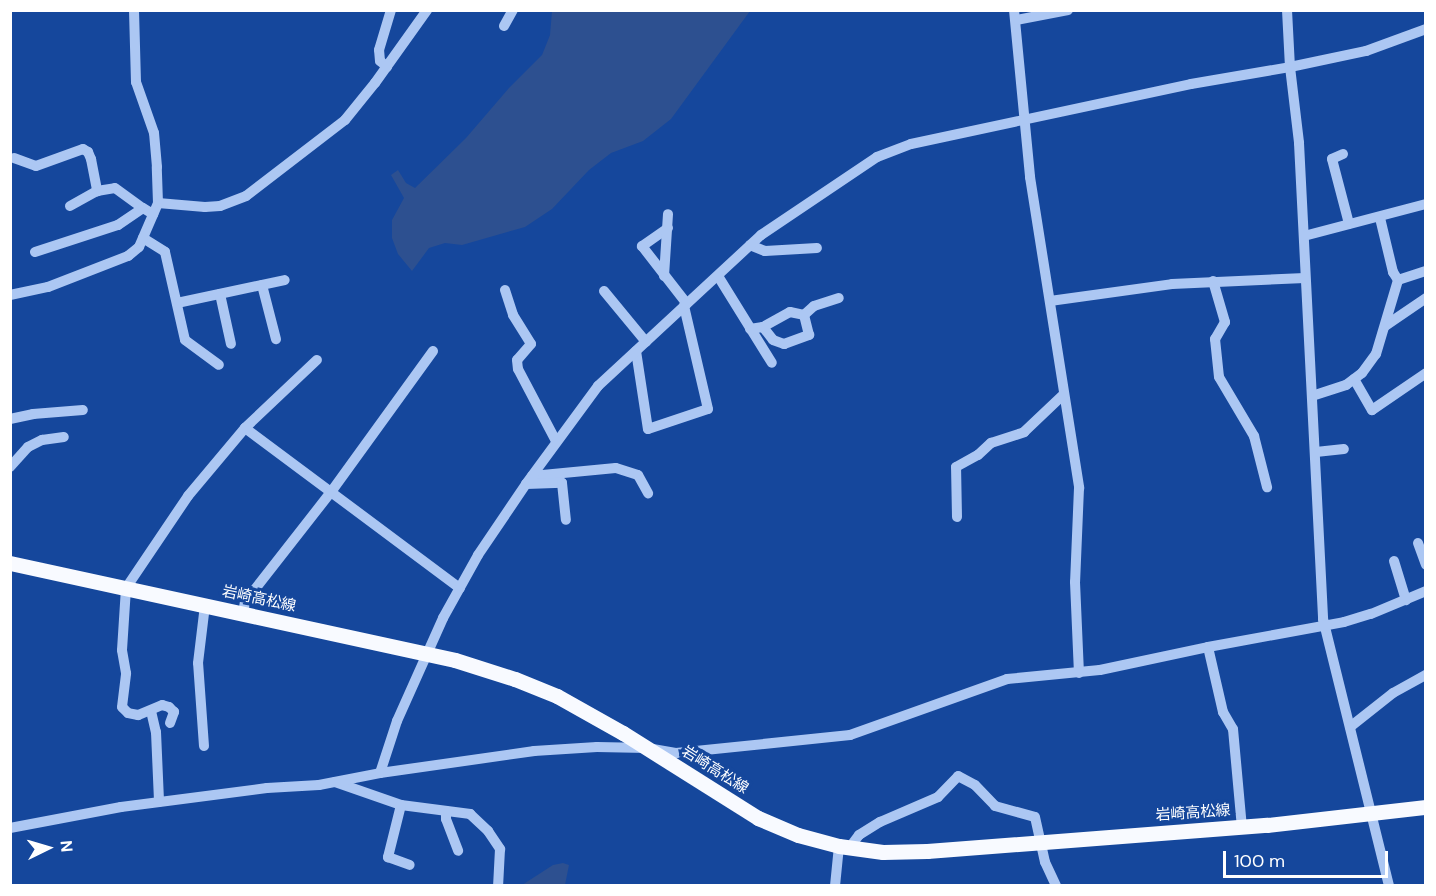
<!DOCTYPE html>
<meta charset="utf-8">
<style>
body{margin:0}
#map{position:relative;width:1436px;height:896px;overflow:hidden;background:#15479c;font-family:"DM Sans","Noto Sans JP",sans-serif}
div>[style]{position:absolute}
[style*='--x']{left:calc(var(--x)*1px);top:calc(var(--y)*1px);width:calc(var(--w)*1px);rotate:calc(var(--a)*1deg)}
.water>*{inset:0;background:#2d5090}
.minor>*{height:10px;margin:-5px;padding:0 5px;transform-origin:5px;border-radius:5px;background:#acc7f3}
.major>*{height:15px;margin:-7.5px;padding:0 7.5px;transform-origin:7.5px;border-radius:7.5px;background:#f8faff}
span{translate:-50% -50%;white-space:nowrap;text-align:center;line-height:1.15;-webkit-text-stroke:6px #15479c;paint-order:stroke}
.street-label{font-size:15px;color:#fff}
.frame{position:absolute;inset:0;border:12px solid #fff;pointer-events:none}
.north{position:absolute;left:18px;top:818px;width:60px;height:60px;-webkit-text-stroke:4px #15479c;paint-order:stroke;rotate:85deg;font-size:16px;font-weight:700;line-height:24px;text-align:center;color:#fff}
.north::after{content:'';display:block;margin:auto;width:21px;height:27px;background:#fff;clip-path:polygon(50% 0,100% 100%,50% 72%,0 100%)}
.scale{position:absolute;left:1223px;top:851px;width:165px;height:27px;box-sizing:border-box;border:3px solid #fff;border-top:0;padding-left:8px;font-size:18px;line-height:21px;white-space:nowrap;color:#fff;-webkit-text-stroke:4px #15479c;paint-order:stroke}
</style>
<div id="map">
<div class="water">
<div style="clip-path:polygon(552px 11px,750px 11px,671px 119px,643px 141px,611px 153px,589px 170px,552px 209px,525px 227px,462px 245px,445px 243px,429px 248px,412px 271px,398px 254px,392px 238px,392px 220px,404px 198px,391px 175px,398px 170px,406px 183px,415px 188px,466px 138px,509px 88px,542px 55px,550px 35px)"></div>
<div style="clip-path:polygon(563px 863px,569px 865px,565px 885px,522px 885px,553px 865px)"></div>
</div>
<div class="minor">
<div style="--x:1014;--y:10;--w:168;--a:84.5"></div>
<div style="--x:1030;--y:177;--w:315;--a:81"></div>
<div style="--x:1079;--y:488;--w:94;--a:92.4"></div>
<div style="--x:1075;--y:582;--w:91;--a:87.5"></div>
<div style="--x:1287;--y:10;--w:57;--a:87"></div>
<div style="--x:1290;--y:67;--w:77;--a:83.2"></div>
<div style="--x:1299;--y:143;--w:477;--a:87.1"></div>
<div style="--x:1323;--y:619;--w:275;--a:76.1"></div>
<div style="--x:1016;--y:20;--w:53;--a:-10.9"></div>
<div style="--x:504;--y:26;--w:18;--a:-61"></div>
<div style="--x:387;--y:67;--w:9;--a:-139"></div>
<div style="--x:380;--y:61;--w:11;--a:-95"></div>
<div style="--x:379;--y:50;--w:42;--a:-73.3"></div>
<div style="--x:1343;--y:154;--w:12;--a:156"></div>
<div style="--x:1332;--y:159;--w:67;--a:75.3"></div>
<div style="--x:14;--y:158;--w:23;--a:20"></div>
<div style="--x:36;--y:166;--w:50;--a:-19.9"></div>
<div style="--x:83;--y:149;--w:6;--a:31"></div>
<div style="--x:88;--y:152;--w:8;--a:67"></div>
<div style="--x:91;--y:159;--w:33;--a:79"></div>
<div style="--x:158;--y:203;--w:47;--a:4.9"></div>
<div style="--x:205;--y:207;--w:15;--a:-4"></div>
<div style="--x:220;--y:206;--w:28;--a:-21"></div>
<div style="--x:246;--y:196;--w:125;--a:-37.5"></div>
<div style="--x:345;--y:120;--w:48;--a:-51"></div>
<div style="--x:375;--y:83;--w:90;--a:-54.5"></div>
<div style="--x:70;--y:206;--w:31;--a:-29"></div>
<div style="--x:97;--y:191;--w:18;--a:-9"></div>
<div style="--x:115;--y:188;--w:34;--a:36"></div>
<div style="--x:1380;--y:218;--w:56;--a:76.5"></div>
<div style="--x:1393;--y:272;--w:9;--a:58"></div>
<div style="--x:668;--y:228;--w:32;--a:145"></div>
<div style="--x:642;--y:246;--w:73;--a:52.2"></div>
<div style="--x:1304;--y:236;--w:126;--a:-14.7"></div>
<div style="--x:143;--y:238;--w:26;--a:32"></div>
<div style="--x:165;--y:252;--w:90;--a:77.2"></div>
<div style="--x:185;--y:340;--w:42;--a:36.3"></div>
<div style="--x:750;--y:245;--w:16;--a:22"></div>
<div style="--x:765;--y:251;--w:52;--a:-3.3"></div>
<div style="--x:35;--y:252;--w:87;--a:-18"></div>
<div style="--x:118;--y:225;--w:30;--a:-34"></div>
<div style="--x:143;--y:208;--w:12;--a:31"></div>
<div style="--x:664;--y:276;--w:62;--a:-86.3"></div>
<div style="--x:718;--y:276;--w:102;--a:58.2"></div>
<div style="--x:1213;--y:281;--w:43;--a:73.7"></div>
<div style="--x:1225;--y:322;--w:20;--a:120"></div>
<div style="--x:1215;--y:339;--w:38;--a:84"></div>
<div style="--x:1219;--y:377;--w:69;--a:59.3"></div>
<div style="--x:1254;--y:436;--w:53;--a:75.7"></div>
<div style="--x:262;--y:285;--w:56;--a:75.5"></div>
<div style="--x:505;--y:290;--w:26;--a:72"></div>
<div style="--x:513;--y:315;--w:34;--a:58"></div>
<div style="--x:531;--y:344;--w:21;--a:131"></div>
<div style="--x:517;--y:360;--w:9;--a:84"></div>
<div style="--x:518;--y:369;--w:81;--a:62.2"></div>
<div style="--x:604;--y:291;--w:66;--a:50.5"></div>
<div style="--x:220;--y:294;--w:51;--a:77.6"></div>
<div style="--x:10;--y:295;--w:39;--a:-12"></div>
<div style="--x:48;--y:287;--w:86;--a:-21.2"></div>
<div style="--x:128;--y:256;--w:14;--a:-39"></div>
<div style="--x:139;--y:247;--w:48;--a:-66.6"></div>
<div style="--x:158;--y:203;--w:36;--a:-92"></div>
<div style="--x:157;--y:167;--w:34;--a:-95"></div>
<div style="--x:154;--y:133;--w:54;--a:-109.4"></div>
<div style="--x:136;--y:82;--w:72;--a:-91.6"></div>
<div style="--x:1050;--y:301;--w:123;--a:-7.9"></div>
<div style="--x:1172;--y:284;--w:133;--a:-2.6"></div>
<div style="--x:177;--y:303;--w:110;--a:-12"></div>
<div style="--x:1385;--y:326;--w:50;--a:-34.3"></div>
<div style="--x:763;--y:327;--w:16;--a:52"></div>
<div style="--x:773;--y:340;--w:12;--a:20"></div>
<div style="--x:784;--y:344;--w:27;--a:-20"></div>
<div style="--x:809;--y:335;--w:21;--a:-104"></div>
<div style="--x:750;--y:329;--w:13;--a:-9"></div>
<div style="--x:763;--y:327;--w:31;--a:-29"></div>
<div style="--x:790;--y:312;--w:14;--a:12"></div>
<div style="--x:804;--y:315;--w:13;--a:-42"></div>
<div style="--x:814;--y:306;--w:26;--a:-18"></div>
<div style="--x:636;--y:351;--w:79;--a:81.3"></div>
<div style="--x:648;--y:429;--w:63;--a:-18.4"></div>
<div style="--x:708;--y:409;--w:106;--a:-103.1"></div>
<div style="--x:1354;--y:379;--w:36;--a:60"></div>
<div style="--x:1372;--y:410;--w:65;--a:-34.4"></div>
<div style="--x:1312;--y:396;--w:36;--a:-18"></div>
<div style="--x:1346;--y:385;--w:20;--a:-37"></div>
<div style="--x:1362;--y:373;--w:24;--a:-54"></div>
<div style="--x:1376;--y:354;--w:77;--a:-73.4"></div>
<div style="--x:1398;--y:280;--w:29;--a:-18"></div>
<div style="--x:10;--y:419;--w:24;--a:-12"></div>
<div style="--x:33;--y:414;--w:50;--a:-4.6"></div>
<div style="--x:245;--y:428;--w:268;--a:36.7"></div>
<div style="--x:1316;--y:452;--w:28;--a:-6"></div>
<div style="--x:10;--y:467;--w:27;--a:-48"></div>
<div style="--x:28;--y:447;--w:16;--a:-27"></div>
<div style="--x:42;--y:440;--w:22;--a:-8"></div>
<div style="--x:532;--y:476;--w:84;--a:-5.4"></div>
<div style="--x:616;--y:468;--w:23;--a:18"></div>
<div style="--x:638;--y:475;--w:21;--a:61"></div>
<div style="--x:526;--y:484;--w:36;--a:-2"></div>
<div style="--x:562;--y:483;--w:37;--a:84"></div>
<div style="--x:957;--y:517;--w:50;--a:-91.1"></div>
<div style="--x:956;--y:467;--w:25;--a:-29"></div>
<div style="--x:978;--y:455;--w:18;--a:-43"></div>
<div style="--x:991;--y:443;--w:35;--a:-18"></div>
<div style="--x:1024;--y:432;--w:55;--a:-43.5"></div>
<div style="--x:1418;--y:543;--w:23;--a:70"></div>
<div style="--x:1394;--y:561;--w:41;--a:72.9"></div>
<div style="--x:243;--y:614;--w:12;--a:-81"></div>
<div style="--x:245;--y:602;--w:140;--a:-52"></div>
<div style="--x:331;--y:492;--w:174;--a:-54.1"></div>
<div style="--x:1208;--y:647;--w:67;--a:77"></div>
<div style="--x:1223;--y:712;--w:20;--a:60"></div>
<div style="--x:1233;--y:729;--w:98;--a:84.8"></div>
<div style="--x:151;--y:711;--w:22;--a:77"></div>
<div style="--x:156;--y:732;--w:70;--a:87.5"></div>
<div style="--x:170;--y:723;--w:12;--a:-70"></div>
<div style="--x:174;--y:712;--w:7;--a:-135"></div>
<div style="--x:169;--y:707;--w:7;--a:-164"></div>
<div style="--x:162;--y:705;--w:26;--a:157"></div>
<div style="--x:138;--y:715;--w:10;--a:-169"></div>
<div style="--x:128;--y:713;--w:8;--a:-135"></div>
<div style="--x:122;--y:707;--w:34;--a:-83"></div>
<div style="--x:126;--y:673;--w:23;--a:-100"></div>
<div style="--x:122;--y:650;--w:62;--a:-86.3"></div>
<div style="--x:126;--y:588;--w:111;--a:-56"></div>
<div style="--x:188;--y:496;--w:89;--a:-50"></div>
<div style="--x:245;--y:428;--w:99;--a:-43.4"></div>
<div style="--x:1350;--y:727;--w:55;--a:-38.3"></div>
<div style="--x:1393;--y:693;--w:38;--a:-29"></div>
<div style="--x:204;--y:746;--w:83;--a:-94.1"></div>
<div style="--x:198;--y:663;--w:58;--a:-83.1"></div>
<div style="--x:380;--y:773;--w:55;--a:-71.9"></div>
<div style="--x:397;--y:721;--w:113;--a:-65.9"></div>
<div style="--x:443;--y:618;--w:72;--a:-60.9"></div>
<div style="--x:478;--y:555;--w:86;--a:-55.9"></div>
<div style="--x:526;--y:484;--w:122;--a:-53.7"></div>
<div style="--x:598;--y:386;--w:222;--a:-42.8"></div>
<div style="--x:761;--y:235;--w:140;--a:-33.9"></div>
<div style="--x:877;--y:157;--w:36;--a:-21"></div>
<div style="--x:911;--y:144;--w:286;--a:-12.1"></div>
<div style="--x:1191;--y:84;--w:100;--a:-9.7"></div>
<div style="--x:1290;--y:67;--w:78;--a:-11.9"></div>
<div style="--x:1366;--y:51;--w:64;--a:-20.1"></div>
<div style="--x:335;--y:782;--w:70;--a:19.2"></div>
<div style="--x:401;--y:805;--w:70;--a:7.4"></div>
<div style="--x:470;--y:814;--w:25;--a:43"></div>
<div style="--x:488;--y:831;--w:22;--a:56"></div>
<div style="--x:500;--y:849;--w:37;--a:93"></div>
<div style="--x:401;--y:805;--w:54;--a:104"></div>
<div style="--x:388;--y:857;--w:23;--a:20"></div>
<div style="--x:446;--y:811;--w:8;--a:90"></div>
<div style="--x:446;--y:819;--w:34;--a:69"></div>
<div style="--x:10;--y:828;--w:113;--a:-10.7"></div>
<div style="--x:121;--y:807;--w:147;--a:-7.4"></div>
<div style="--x:267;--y:788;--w:52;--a:-3.3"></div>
<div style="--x:319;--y:785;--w:62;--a:-11.1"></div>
<div style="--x:380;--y:773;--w:156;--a:-8.1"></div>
<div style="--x:534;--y:751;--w:63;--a:-3.6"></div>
<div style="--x:597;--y:747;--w:50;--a:1.1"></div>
<div style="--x:647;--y:748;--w:29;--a:10"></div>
<div style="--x:676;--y:753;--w:175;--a:-5.9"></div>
<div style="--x:850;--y:735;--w:167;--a:-19.6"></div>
<div style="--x:1007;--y:679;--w:93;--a:-5.5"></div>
<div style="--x:1100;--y:670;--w:110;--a:-12"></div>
<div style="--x:1208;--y:647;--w:138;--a:-10.4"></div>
<div style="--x:1344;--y:622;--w:28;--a:-17"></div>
<div style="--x:1371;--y:614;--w:60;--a:-22.7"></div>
<div style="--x:850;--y:847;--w:15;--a:-53"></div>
<div style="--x:859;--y:835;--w:25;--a:-32"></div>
<div style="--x:880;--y:822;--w:63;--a:-23.3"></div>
<div style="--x:938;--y:797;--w:29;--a:-46"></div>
<div style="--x:958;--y:776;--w:19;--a:28"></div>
<div style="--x:975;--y:785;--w:29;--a:46"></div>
<div style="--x:995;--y:806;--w:41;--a:15.4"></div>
<div style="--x:1035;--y:817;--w:46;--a:77.5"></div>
<div style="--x:1045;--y:862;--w:26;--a:65"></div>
<div style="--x:835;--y:886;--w:40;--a:-84.3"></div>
</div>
<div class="major">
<div style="--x:10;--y:563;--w:455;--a:12.3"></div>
<div style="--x:455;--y:660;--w:63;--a:17.6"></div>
<div style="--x:515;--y:679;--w:45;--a:22"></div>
<div style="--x:557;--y:696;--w:76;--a:29.3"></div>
<div style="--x:623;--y:733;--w:160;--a:32.2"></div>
<div style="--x:758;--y:818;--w:43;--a:23"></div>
<div style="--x:798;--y:835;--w:42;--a:15"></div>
<div style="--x:839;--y:846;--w:44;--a:7.8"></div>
<div style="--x:883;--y:852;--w:44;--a:-1.3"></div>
<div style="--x:927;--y:851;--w:341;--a:-4.4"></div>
<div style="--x:1267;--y:825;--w:160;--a:-6.5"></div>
</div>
<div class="street-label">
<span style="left:259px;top:599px;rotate:12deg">岩崎高松線</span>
<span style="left:715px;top:770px;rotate:32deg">岩崎高松線</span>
<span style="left:1193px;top:813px;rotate:-4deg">岩崎高松線</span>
</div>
<div class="frame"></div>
<div class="north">N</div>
<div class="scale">100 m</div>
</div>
